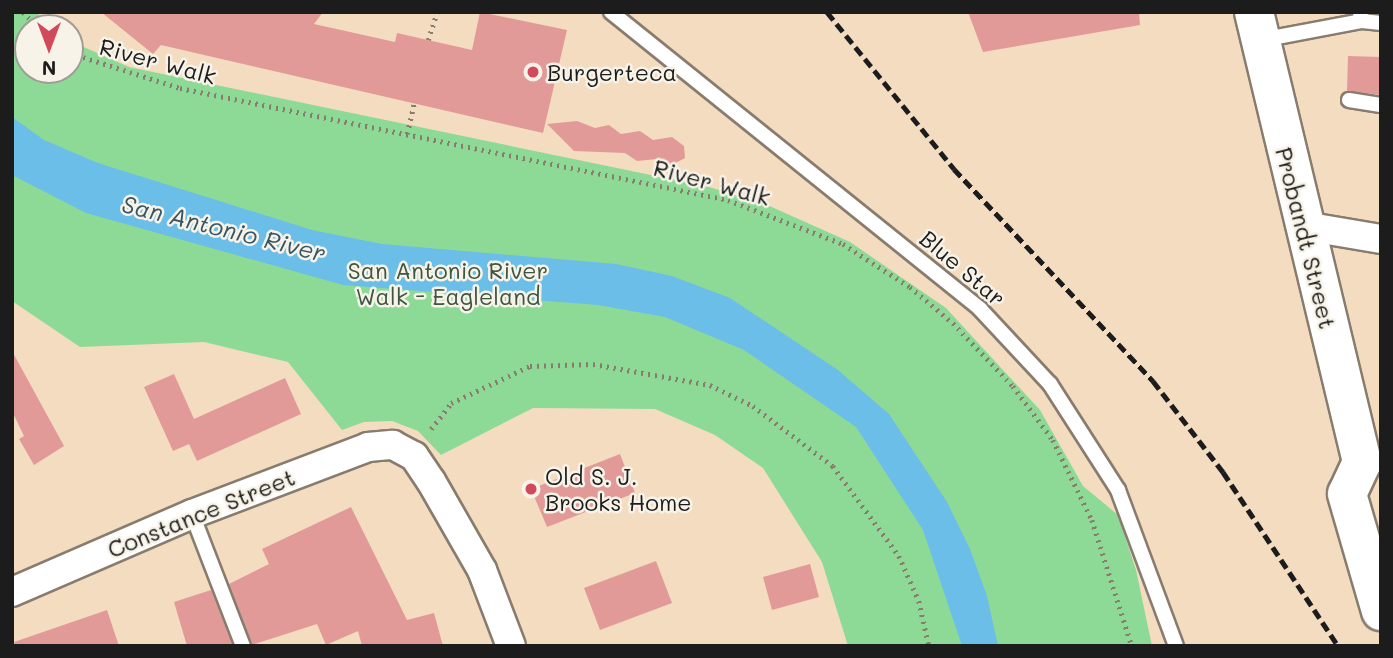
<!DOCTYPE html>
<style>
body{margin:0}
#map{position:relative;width:1393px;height:658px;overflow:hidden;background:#f4dcc0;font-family:Mali,sans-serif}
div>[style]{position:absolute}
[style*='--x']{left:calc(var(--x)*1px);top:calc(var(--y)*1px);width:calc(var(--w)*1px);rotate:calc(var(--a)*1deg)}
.green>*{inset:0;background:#8dda97}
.water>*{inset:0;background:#6bbee7}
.building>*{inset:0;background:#e29a99}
.path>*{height:4.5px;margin-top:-2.25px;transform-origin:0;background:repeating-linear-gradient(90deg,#887c6e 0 2px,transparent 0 7px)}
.roads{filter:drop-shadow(2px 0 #887c6e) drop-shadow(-2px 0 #887c6e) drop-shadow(0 2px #887c6e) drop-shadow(0 -2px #887c6e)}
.lane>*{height:14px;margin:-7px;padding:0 7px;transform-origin:7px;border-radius:7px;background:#fff}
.street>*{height:28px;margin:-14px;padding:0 14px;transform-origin:14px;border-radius:14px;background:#fff}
.secondary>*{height:38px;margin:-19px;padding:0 19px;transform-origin:19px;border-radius:19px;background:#fff}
.rail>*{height:5px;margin-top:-2.5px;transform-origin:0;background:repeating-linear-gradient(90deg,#1c1c1c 0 10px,transparent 0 15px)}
.dots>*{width:19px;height:19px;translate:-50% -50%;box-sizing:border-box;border:4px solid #f7f3e8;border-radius:50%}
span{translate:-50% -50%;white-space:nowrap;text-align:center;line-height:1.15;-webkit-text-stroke:5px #f7f3e8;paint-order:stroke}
.street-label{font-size:23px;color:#1c1c1c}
.poi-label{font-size:23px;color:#1c1c1c}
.left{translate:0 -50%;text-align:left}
.park-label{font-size:23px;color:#3e5541}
.water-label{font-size:24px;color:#385563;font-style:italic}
.frame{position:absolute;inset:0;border:14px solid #1c1c1c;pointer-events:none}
.north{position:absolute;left:14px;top:14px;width:70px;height:70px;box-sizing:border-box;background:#f7f3e8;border:2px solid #9f9d96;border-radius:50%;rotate:180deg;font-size:19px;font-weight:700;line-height:28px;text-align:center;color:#1c1c1c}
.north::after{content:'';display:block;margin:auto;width:24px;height:32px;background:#d1495b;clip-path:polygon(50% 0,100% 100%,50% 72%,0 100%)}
</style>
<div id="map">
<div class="green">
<div style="clip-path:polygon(12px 12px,36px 12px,52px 28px,28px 28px,28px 70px,70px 70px,70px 41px,129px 67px,709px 187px,765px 204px,850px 242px,946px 308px,1040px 410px,1083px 486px,1118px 515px,1136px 570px,1152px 646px,848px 646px,822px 562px,763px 468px,715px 435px,655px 409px,533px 408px,441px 455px,418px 431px,392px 421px,364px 422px,342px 430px,288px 362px,204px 342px,80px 347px,12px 301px)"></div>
</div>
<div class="water">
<div style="clip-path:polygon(12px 117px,44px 140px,98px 163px,312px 230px,382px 244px,616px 264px,672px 276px,730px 298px,838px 370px,889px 414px,947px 502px,970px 549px,987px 596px,998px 646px,962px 646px,923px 530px,856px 427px,744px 350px,665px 317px,598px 305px,343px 285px,86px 213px,12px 175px)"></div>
</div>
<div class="building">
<div style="clip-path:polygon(101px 12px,323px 12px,314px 24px,395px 42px,397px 33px,472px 50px,480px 12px,567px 30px,543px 133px,161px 45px,153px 54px)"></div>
<div style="clip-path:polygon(968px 12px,1139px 12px,1140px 25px,983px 52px)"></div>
<div style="clip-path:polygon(1348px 56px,1381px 57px,1381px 95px,1347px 91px)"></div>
<div style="clip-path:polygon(577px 121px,595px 128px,609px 125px,621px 134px,640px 131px,653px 140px,672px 137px,684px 146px,685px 158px,668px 167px,657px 159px,637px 161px,625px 153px,574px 151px,547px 124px)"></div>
<div style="clip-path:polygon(12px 351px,64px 446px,34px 465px,19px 439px,24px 436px,12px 411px)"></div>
<div style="clip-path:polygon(174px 374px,194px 419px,285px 378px,301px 414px,197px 461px,189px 444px,173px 451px,144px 387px)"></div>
<div style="clip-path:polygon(620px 454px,635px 493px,547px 527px,531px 489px)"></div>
<div style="clip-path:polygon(351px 507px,407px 620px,434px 613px,443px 646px,362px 646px,358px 631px,326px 645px,317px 624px,252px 645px,229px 584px,269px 564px,262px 549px)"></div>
<div style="clip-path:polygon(656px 561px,672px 603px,600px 630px,584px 588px)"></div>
<div style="clip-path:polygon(810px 564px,819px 597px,772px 610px,763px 577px)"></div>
<div style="clip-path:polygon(211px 590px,233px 646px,187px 646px,174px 602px)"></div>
<div style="clip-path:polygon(107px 610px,119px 646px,15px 646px,14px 642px)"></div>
</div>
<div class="path">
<div style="--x:23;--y:12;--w:23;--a:45"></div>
<div style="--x:428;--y:40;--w:29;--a:-72"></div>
<div style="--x:70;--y:53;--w:115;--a:17.7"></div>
<div style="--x:180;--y:88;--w:559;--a:11.55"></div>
<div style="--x:728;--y:200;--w:123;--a:20.9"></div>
<div style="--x:843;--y:244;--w:80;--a:32.7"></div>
<div style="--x:910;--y:287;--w:56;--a:39.9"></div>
<div style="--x:953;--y:323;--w:87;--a:46.4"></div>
<div style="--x:1013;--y:386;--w:67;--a:53.5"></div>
<div style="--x:1053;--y:440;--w:89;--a:64"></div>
<div style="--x:1092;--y:520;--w:132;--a:72.4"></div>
<div style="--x:407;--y:134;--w:31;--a:-77"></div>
<div style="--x:431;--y:429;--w:33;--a:-52"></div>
<div style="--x:451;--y:403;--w:87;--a:-25.1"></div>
<div style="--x:530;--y:366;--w:63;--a:-1.8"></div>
<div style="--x:593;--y:364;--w:119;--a:10.2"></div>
<div style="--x:710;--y:385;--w:48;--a:26"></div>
<div style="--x:753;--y:406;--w:100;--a:36.9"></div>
<div style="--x:833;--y:466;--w:112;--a:53.7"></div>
<div style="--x:899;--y:556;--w:49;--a:66"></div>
<div style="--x:919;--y:601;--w:46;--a:77.5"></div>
</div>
<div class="roads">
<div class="lane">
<div style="--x:611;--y:12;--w:474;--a:38.8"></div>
<div style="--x:980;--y:309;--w:103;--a:47"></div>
<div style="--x:1050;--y:384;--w:126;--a:57.3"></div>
<div style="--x:1118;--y:490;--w:166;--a:69.6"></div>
<div style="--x:1362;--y:21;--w:19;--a:6"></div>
<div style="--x:1261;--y:40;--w:103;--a:-10.7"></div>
<div style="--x:1362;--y:21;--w:9;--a:-103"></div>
<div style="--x:1349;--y:100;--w:32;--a:9"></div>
<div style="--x:192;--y:514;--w:142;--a:68.9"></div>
</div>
<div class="street">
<div style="--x:1304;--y:226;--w:78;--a:9.6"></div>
<div style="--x:12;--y:592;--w:196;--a:-23.4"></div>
<div style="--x:192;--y:514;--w:188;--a:-20.8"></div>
<div style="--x:368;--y:447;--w:25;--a:-5"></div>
<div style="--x:393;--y:445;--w:24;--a:28"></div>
<div style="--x:414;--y:456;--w:30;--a:56"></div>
<div style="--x:431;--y:481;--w:103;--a:60.2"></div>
<div style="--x:482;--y:570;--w:81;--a:69.1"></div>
</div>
<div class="secondary">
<div style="--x:1254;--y:12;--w:463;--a:76.5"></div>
<div style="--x:1362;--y:462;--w:35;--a:115"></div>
<div style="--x:1347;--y:494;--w:122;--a:73.8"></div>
</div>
</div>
<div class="rail">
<div style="--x:827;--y:12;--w:202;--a:51"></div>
<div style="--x:954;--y:169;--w:291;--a:46.8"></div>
<div style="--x:1153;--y:381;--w:115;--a:52.4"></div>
<div style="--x:1223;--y:472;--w:209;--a:56.5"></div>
</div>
<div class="dots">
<div style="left:533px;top:72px;background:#d1495b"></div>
<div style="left:531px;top:489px;background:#d1495b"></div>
</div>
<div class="street-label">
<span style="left:158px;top:61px;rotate:15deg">River Walk</span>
<span style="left:712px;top:182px;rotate:15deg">River Walk</span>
<span style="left:1306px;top:238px;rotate:76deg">Probandt Street</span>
<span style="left:963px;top:268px;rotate:40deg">Blue Star</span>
<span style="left:201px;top:513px;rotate:-22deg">Constance Street</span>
</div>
<div class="poi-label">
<span class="left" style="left:547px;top:72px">Burgerteca</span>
<span class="left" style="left:545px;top:489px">Old S. J.<br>Brooks Home</span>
</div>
<div class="park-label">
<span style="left:448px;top:283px">San Antonio River<br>Walk - Eagleland</span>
</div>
<div class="water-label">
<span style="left:224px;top:228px;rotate:14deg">San Antonio River</span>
</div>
<div class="frame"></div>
<div class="north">N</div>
</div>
